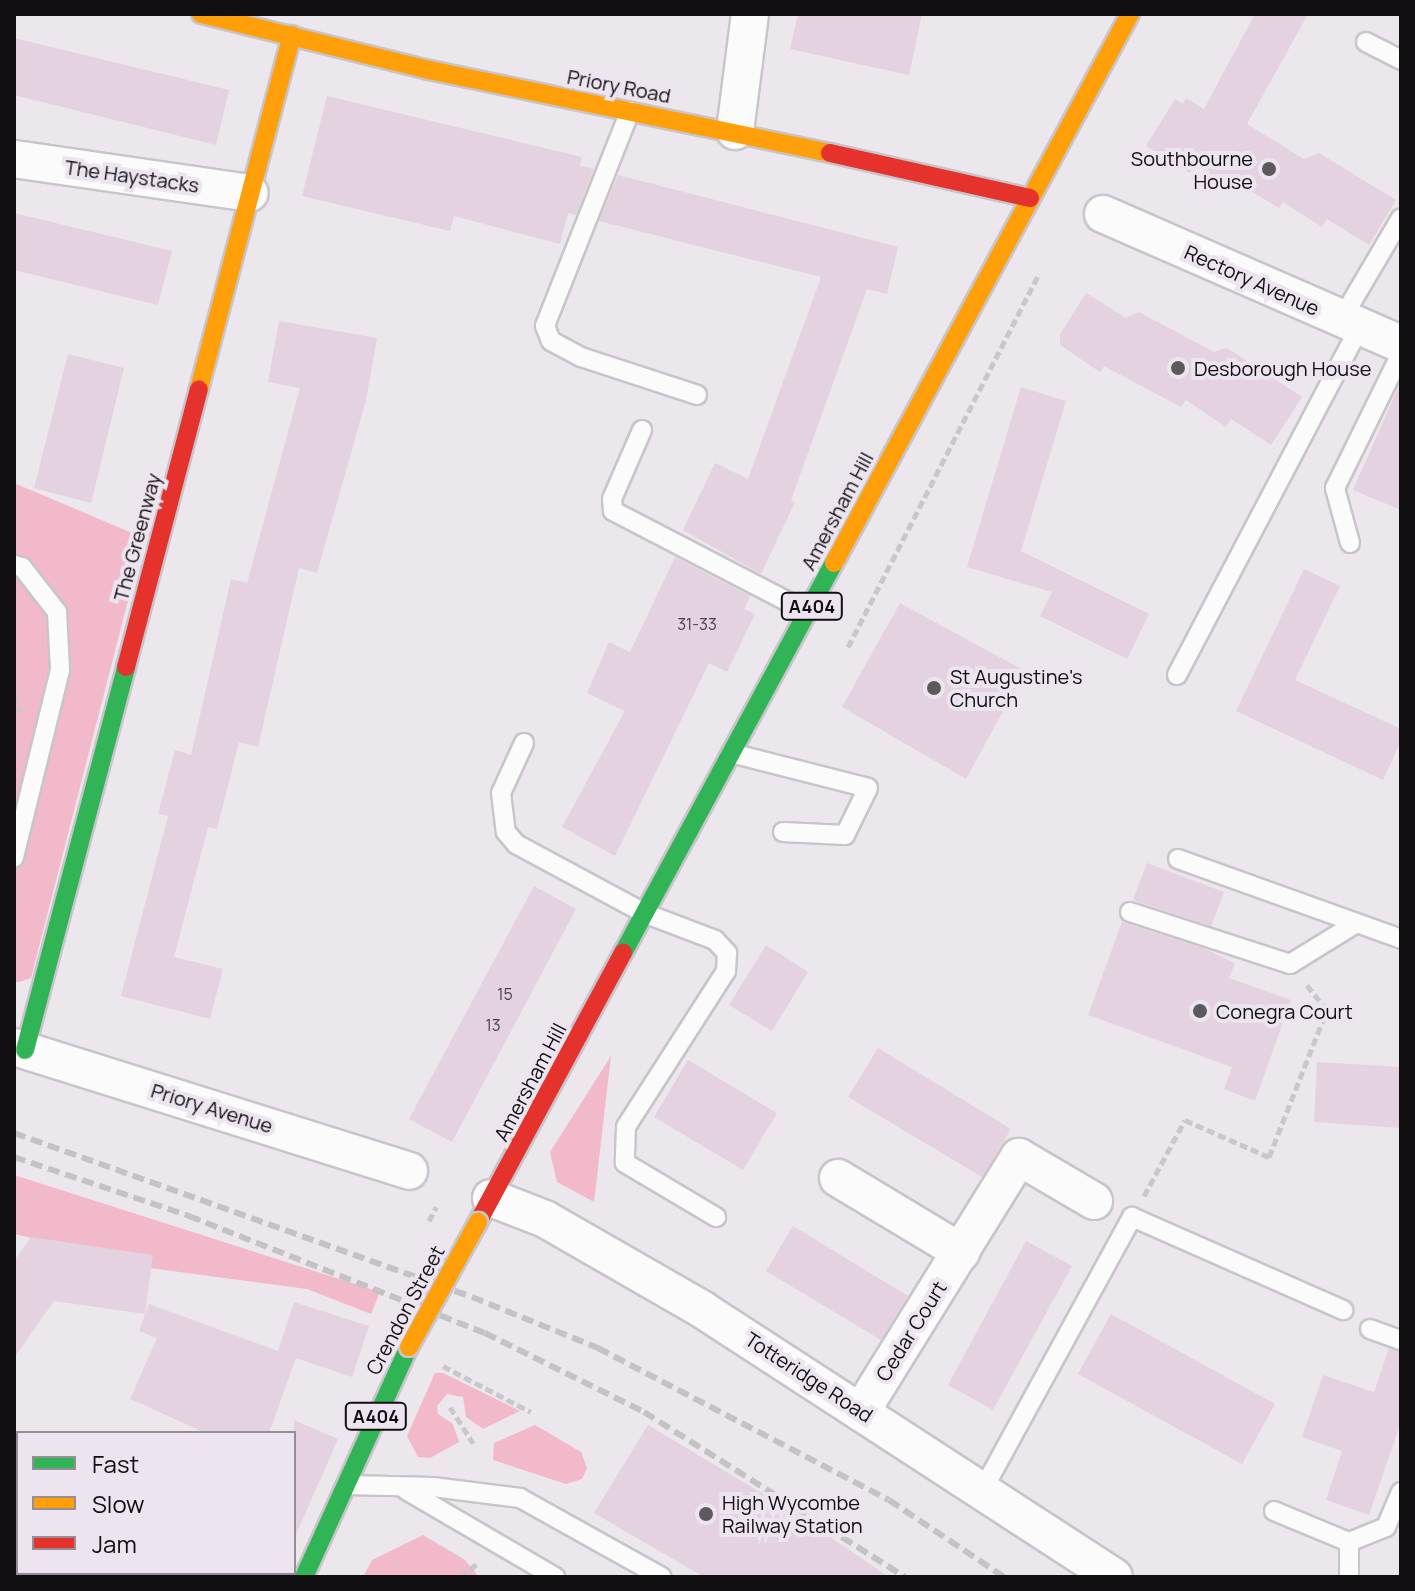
<!DOCTYPE html>
<style>
body{margin:0}
#map{position:relative;width:1415px;height:1591px;overflow:hidden;background:#ebe7ed;font-family:Manrope,sans-serif}
div>[style]{position:absolute}
[style*='--x']{left:calc(var(--x)*1px);top:calc(var(--y)*1px);width:calc(var(--w)*1px);rotate:calc(var(--a)*1deg)}
.green>*{inset:0;background:#f2b9ca}
.building>*{inset:0;background:#e4d2e0}
.path>*{height:5px;margin-top:-2.5px;transform-origin:0;background:repeating-linear-gradient(90deg,#c8c7c9 0 8px,transparent 0 12px)}
.roads{filter:drop-shadow(2px 0 #c8c5ca) drop-shadow(-2px 0 #c8c5ca) drop-shadow(0 2px #c8c5ca) drop-shadow(0 -2px #c8c5ca)}
.lane>*{height:18px;margin:-9px;padding:0 9px;transform-origin:9px;border-radius:9px;background:#fcfbfc}
.street>*{height:36px;margin:-18px;padding:0 18px;transform-origin:18px;border-radius:18px;background:#fcfbfc}
.fast>*{height:18px;margin:-9px;padding:0 9px;transform-origin:9px;border-radius:9px;background:#30b455}
.slow>*{height:18px;margin:-9px;padding:0 9px;transform-origin:9px;border-radius:9px;background:#ff9f0a}
.jam>*{height:18px;margin:-9px;padding:0 9px;transform-origin:9px;border-radius:9px;background:#e5322d}
.rail>*{height:6px;margin-top:-3px;transform-origin:0;background:repeating-linear-gradient(90deg,#c4c3c4 0 12px,transparent 0 18px)}
.path-bridge>*{height:5px;margin-top:-2.5px;transform-origin:0;background:repeating-linear-gradient(90deg,#c8c7c9 0 8px,transparent 0 12px)}
.bridges{filter:drop-shadow(2px 0 #c8c6c9) drop-shadow(-2px 0 #c8c6c9) drop-shadow(0 2px #c8c6c9) drop-shadow(0 -2px #c8c6c9)}
.slow-bridge>*{height:18px;margin:-9px;padding:0 9px;transform-origin:9px;border-radius:9px;background:#ff9f0a}
.dots>*{width:22px;height:22px;translate:-50% -50%;box-sizing:border-box;border:4px solid #ece5ef;border-radius:50%}
span{translate:-50% -50%;white-space:nowrap;text-align:center;line-height:1.15;-webkit-text-stroke:8px #ece5ef;paint-order:stroke}
.number-label{font-size:16px;color:#453f45}
.number-label span{-webkit-text-stroke-width:0}
.shield-label span{padding:2px 6px;background:#ece5ef;border:2px solid;border-radius:6px;-webkit-text-stroke-width:0}
.shield-label{font-size:18px;color:#100e11;font-weight:700}
.street-label{font-size:20px;color:#100e11}
.poi-label{font-size:20px;color:#100e11}
.right{translate:-100% -50%;text-align:right}
.left{translate:0 -50%;text-align:left}
.frame{position:absolute;inset:0;border:16px solid #100e11;pointer-events:none}
.legend{position:absolute;left:16px;top:1431px;width:280px;height:144px;box-sizing:border-box;background:#ece5ef;border:2px solid #948f96;margin:0;padding:10px 14px;list-style:none;font-size:24px;color:#100e11}
.legend li{display:flex;align-items:center;gap:16px;height:40px}
.legend b{width:40px;border:2px solid #948f96}
</style>
<div id="map">
<div class="green">
<div style="clip-path:polygon(14px 483px,144px 538px,31px 978px,19px 982px,14px 982px)"></div>
<div style="clip-path:polygon(611px 1056px,594px 1202px,557px 1182px,550px 1152px)"></div>
<div style="clip-path:polygon(14px 1175px,380px 1292px,371px 1314px,307px 1289px,142px 1267px,134px 1261px,14px 1234px)"></div>
<div style="clip-path:polygon(435px 1373px,443px 1373px,520px 1411px,483px 1429px,466px 1417px,463px 1397px,447px 1394px,437px 1406px,438px 1414px,453px 1424px,459px 1442px,430px 1458px,418px 1457px,407px 1436px)"></div>
<div style="clip-path:polygon(535px 1425px,581px 1452px,587px 1468px,582px 1479px,566px 1484px,493px 1460px,494px 1443px)"></div>
<div style="clip-path:polygon(423px 1535px,465px 1560px,479px 1577px,363px 1577px,372px 1560px)"></div>
</div>
<div class="building">
<div style="clip-path:polygon(798px 14px,922px 14px,909px 75px,790px 49px)"></div>
<div style="clip-path:polygon(1255px 14px,1308px 14px,1247px 124px,1304px 159px,1319px 153px,1396px 200px,1369px 245px,1327px 219px,1322px 227px,1283px 202px,1279px 208px,1241px 185px,1237px 191px,1195px 165px,1190px 173px,1146px 146px,1175px 99px,1183px 104px,1186px 98px,1204px 109px)"></div>
<div style="clip-path:polygon(14px 38px,229px 90px,216px 145px,14px 95px)"></div>
<div style="clip-path:polygon(327px 96px,582px 157px,580px 166px,594px 169px,576px 215px,568px 213px,560px 244px,454px 216px,450px 231px,302px 196px)"></div>
<div style="clip-path:polygon(618px 175px,898px 247px,887px 294px,867px 289px,791px 500px,795px 502px,761px 574px,683px 530px,715px 463px,748px 479px,821px 277px,599px 221px)"></div>
<div style="clip-path:polygon(14px 213px,172px 251px,158px 305px,14px 270px)"></div>
<div style="clip-path:polygon(1086px 293px,1126px 318px,1139px 312px,1214px 352px,1227px 348px,1302px 397px,1271px 445px,1231px 419px,1226px 427px,1186px 400px,1181px 407px,1104px 366px,1100px 372px,1060px 345px,1060px 334px)"></div>
<div style="clip-path:polygon(279px 321px,377px 338px,366px 400px,317px 573px,299px 568px,258px 747px,239px 742px,217px 829px,208px 827px,174px 957px,223px 969px,210px 1019px,121px 996px,168px 816px,158px 814px,175px 750px,191px 755px,231px 579px,247px 583px,300px 388px,268px 382px)"></div>
<div style="clip-path:polygon(68px 354px,124px 368px,91px 503px,34px 488px)"></div>
<div style="clip-path:polygon(1401px 381px,1401px 510px,1353px 490px)"></div>
<div style="clip-path:polygon(1021px 387px,1066px 401px,1021px 551px,1149px 614px,1127px 659px,1040px 616px,1052px 592px,967px 567px)"></div>
<div style="clip-path:polygon(675px 557px,750px 596px,744px 609px,755px 614px,727px 672px,709px 663px,615px 856px,562px 827px,625px 711px,587px 693px,609px 642px,630px 652px)"></div>
<div style="clip-path:polygon(1304px 569px,1340px 586px,1295px 680px,1401px 729px,1401px 741px,1383px 780px,1236px 711px)"></div>
<div style="clip-path:polygon(900px 603px,1025px 671px,966px 779px,842px 707px)"></div>
<div style="clip-path:polygon(1147px 863px,1224px 892px,1211px 926px,1133px 900px)"></div>
<div style="clip-path:polygon(534px 886px,576px 909px,452px 1142px,409px 1119px)"></div>
<div style="clip-path:polygon(1122px 922px,1203px 948px,1235px 963px,1229px 978px,1291px 1000px,1255px 1101px,1224px 1089px,1232px 1067px,1088px 1015px)"></div>
<div style="clip-path:polygon(766px 945px,808px 972px,772px 1031px,729px 1005px)"></div>
<div style="clip-path:polygon(878px 1048px,1011px 1129px,982px 1177px,848px 1097px)"></div>
<div style="clip-path:polygon(688px 1060px,777px 1113px,743px 1170px,654px 1117px)"></div>
<div style="clip-path:polygon(1317px 1062px,1401px 1067px,1401px 1128px,1314px 1122px)"></div>
<div style="clip-path:polygon(793px 1226px,908px 1296px,881px 1340px,766px 1271px)"></div>
<div style="clip-path:polygon(31px 1237px,153px 1255px,145px 1314px,54px 1301px,14px 1358px,14px 1261px)"></div>
<div style="clip-path:polygon(1026px 1241px,1072px 1266px,993px 1410px,948px 1385px)"></div>
<div style="clip-path:polygon(294px 1302px,369px 1326px,352px 1377px,296px 1358px,269px 1433px,206px 1433px,130px 1399px,157px 1338px,139px 1331px,149px 1304px,278px 1351px)"></div>
<div style="clip-path:polygon(1111px 1314px,1275px 1404px,1242px 1464px,1078px 1374px)"></div>
<div style="clip-path:polygon(1389px 1348px,1401px 1352px,1401px 1422px,1369px 1515px,1326px 1500px,1342px 1451px,1302px 1437px,1323px 1375px,1374px 1392px)"></div>
<div style="clip-path:polygon(294px 1420px,338px 1439px,294px 1539px)"></div>
<div style="clip-path:polygon(648px 1425px,798px 1515px,889px 1577px,704px 1577px,594px 1513px)"></div>
</div>
<div class="path">
<div style="--x:848;--y:647;--w:417;--a:-62.9"></div>
<div style="--x:14;--y:696;--w:16;--a:68"></div>
<div style="--x:1144;--y:1196;--w:86;--a:-61.7"></div>
<div style="--x:1185;--y:1120;--w:92;--a:23.8"></div>
<div style="--x:1269;--y:1157;--w:158;--a:-68.5"></div>
<div style="--x:1327;--y:1010;--w:33;--a:-129"></div>
<div style="--x:443;--y:1366;--w:99;--a:27.6"></div>
<div style="--x:450;--y:1407;--w:43;--a:57.4"></div>
<div style="--x:461;--y:1577;--w:23;--a:-40"></div>
</div>
<div class="roads">
<div class="lane">
<div style="--x:1366;--y:42;--w:39;--a:27"></div>
<div style="--x:630;--y:111;--w:231;--a:111.6"></div>
<div style="--x:545;--y:326;--w:16;--a:68"></div>
<div style="--x:551;--y:341;--w:34;--a:28"></div>
<div style="--x:581;--y:357;--w:122;--a:18.1"></div>
<div style="--x:1341;--y:320;--w:118;--a:-59.5"></div>
<div style="--x:642;--y:430;--w:75;--a:113.5"></div>
<div style="--x:612;--y:499;--w:12;--a:85"></div>
<div style="--x:613;--y:511;--w:220;--a:27.4"></div>
<div style="--x:1350;--y:543;--w:57;--a:-105.3"></div>
<div style="--x:1335;--y:488;--w:149;--a:-63.8"></div>
<div style="--x:14;--y:565;--w:8;--a:14"></div>
<div style="--x:22;--y:567;--w:57;--a:52.1"></div>
<div style="--x:57;--y:612;--w:58;--a:87"></div>
<div style="--x:60;--y:670;--w:193;--a:103.8"></div>
<div style="--x:1177;--y:675;--w:393;--a:-62.3"></div>
<div style="--x:524;--y:743;--w:55;--a:114.7"></div>
<div style="--x:501;--y:793;--w:39;--a:83"></div>
<div style="--x:506;--y:832;--w:16;--a:50"></div>
<div style="--x:516;--y:844;--w:145;--a:28.3"></div>
<div style="--x:644;--y:913;--w:76;--a:20.8"></div>
<div style="--x:715;--y:940;--w:18;--a:47"></div>
<div style="--x:727;--y:953;--w:18;--a:93"></div>
<div style="--x:726;--y:971;--w:185;--a:122.7"></div>
<div style="--x:626;--y:1127;--w:36;--a:92"></div>
<div style="--x:625;--y:1163;--w:106;--a:30.7"></div>
<div style="--x:731;--y:753;--w:141;--a:14.3"></div>
<div style="--x:868;--y:788;--w:52;--a:116.1"></div>
<div style="--x:845;--y:835;--w:62;--a:-177.2"></div>
<div style="--x:1178;--y:859;--w:237;--a:19.7"></div>
<div style="--x:1130;--y:912;--w:168;--a:18"></div>
<div style="--x:1290;--y:964;--w:76;--a:-31.6"></div>
<div style="--x:1370;--y:1329;--w:33;--a:20"></div>
<div style="--x:347;--y:1485;--w:86;--a:1.3"></div>
<div style="--x:433;--y:1487;--w:88;--a:7.2"></div>
<div style="--x:520;--y:1498;--w:162;--a:29.1"></div>
<div style="--x:406;--y:1490;--w:173;--a:30.3"></div>
<div style="--x:981;--y:1493;--w:315;--a:-61.3"></div>
<div style="--x:1132;--y:1217;--w:231;--a:23.8"></div>
<div style="--x:1274;--y:1511;--w:81;--a:22.5"></div>
<div style="--x:1349;--y:1542;--w:35;--a:90"></div>
<div style="--x:1349;--y:1542;--w:40;--a:-22"></div>
<div style="--x:1386;--y:1527;--w:38;--a:-67"></div>
</div>
<div class="street">
<div style="--x:735;--y:131;--w:118;--a:-82.7"></div>
<div style="--x:14;--y:159;--w:238;--a:8.2"></div>
<div style="--x:1103;--y:214;--w:325;--a:23.6"></div>
<div style="--x:14;--y:1047;--w:414;--a:17.4"></div>
<div style="--x:838;--y:1178;--w:144;--a:31"></div>
<div style="--x:491;--y:1198;--w:58;--a:21.3"></div>
<div style="--x:545;--y:1219;--w:182;--a:29.9"></div>
<div style="--x:703;--y:1310;--w:490;--a:33"></div>
<div style="--x:862;--y:1410;--w:298;--a:-58.2"></div>
<div style="--x:1019;--y:1157;--w:87;--a:30.4"></div>
</div>
<div class="fast">
<div style="--x:623;--y:953;--w:443;--a:-61.6"></div>
<div style="--x:25;--y:1050;--w:396;--a:-75.2"></div>
<div style="--x:304;--y:1577;--w:253;--a:-65.5"></div>
</div>
<div class="slow">
<div style="--x:201;--y:14;--w:235;--a:13.8"></div>
<div style="--x:429;--y:70;--w:409;--a:11.7"></div>
<div style="--x:199;--y:389;--w:366;--a:-75.3"></div>
<div style="--x:834;--y:563;--w:624;--a:-61.67"></div>
</div>
<div class="jam">
<div style="--x:830;--y:153;--w:205;--a:12.7"></div>
<div style="--x:126;--y:667;--w:287;--a:-75.3"></div>
<div style="--x:478;--y:1222;--w:306;--a:-61.7"></div>
</div>
</div>
<div class="rail">
<div style="--x:14;--y:1133;--w:486;--a:19.7"></div>
<div style="--x:472;--y:1297;--w:136;--a:22"></div>
<div style="--x:598;--y:1348;--w:328;--a:27.6"></div>
<div style="--x:889;--y:1500;--w:138;--a:33.8"></div>
<div style="--x:14;--y:1157;--w:185;--a:18.6"></div>
<div style="--x:189;--y:1216;--w:318;--a:21.6"></div>
<div style="--x:485;--y:1333;--w:178;--a:26.4"></div>
<div style="--x:644;--y:1412;--w:309;--a:32.3"></div>
</div>
<div class="path-bridge">
<div style="--x:429;--y:1221;--w:16;--a:-63"></div>
</div>
<div class="bridges">
<div class="slow-bridge">
<div style="--x:409;--y:1347;--w:143;--a:-61.1"></div>
</div>
</div>
<div class="dots">
<div style="left:1269px;top:169px;background:#5d5a5e"></div>
<div style="left:1178px;top:368px;background:#5d5a5e"></div>
<div style="left:934px;top:688px;background:#5d5a5e"></div>
<div style="left:1200px;top:1011px;background:#5d5a5e"></div>
<div style="left:706px;top:1514px;background:#5d5a5e"></div>
</div>
<div class="number-label">
<span style="left:697px;top:624px">31-33</span>
<span style="left:505px;top:994px">15</span>
<span style="left:493px;top:1025px">13</span>
</div>
<div class="shield-label">
<span style="left:812px;top:606px">A404</span>
<span style="left:376px;top:1416px">A404</span>
</div>
<div class="street-label">
<span style="left:619px;top:86px;rotate:11deg">Priory Road</span>
<span style="left:132px;top:176px;rotate:8deg">The Haystacks</span>
<span style="left:1252px;top:280px;rotate:24deg">Rectory Avenue</span>
<span style="left:837px;top:511px;rotate:-62deg">Amersham Hill</span>
<span style="left:137px;top:537px;rotate:-75deg">The Greenway</span>
<span style="left:530px;top:1082px;rotate:-62deg">Amersham Hill</span>
<span style="left:212px;top:1108px;rotate:17deg">Priory Avenue</span>
<span style="left:405px;top:1310px;rotate:-62deg">Crendon Street</span>
<span style="left:911px;top:1331px;rotate:-58deg">Cedar Court</span>
<span style="left:809px;top:1377px;rotate:33deg">Totteridge Road</span>
</div>
<div class="poi-label">
<span class="right" style="left:1253px;top:170px">Southbourne<br>House</span>
<span class="left" style="left:1194px;top:368px">Desborough House</span>
<span class="left" style="left:950px;top:688px">St Augustine's<br>Church</span>
<span class="left" style="left:1216px;top:1011px">Conegra Court</span>
<span class="left" style="left:722px;top:1514px">High Wycombe<br>Railway Station</span>
</div>
<div class="frame"></div>
<ul class="legend">
<li><b style="height:10px;background:#30b455"></b>Fast</li>
<li><b style="height:10px;background:#ff9f0a"></b>Slow</li>
<li><b style="height:10px;background:#e5322d"></b>Jam</li>
</ul>
</div>
